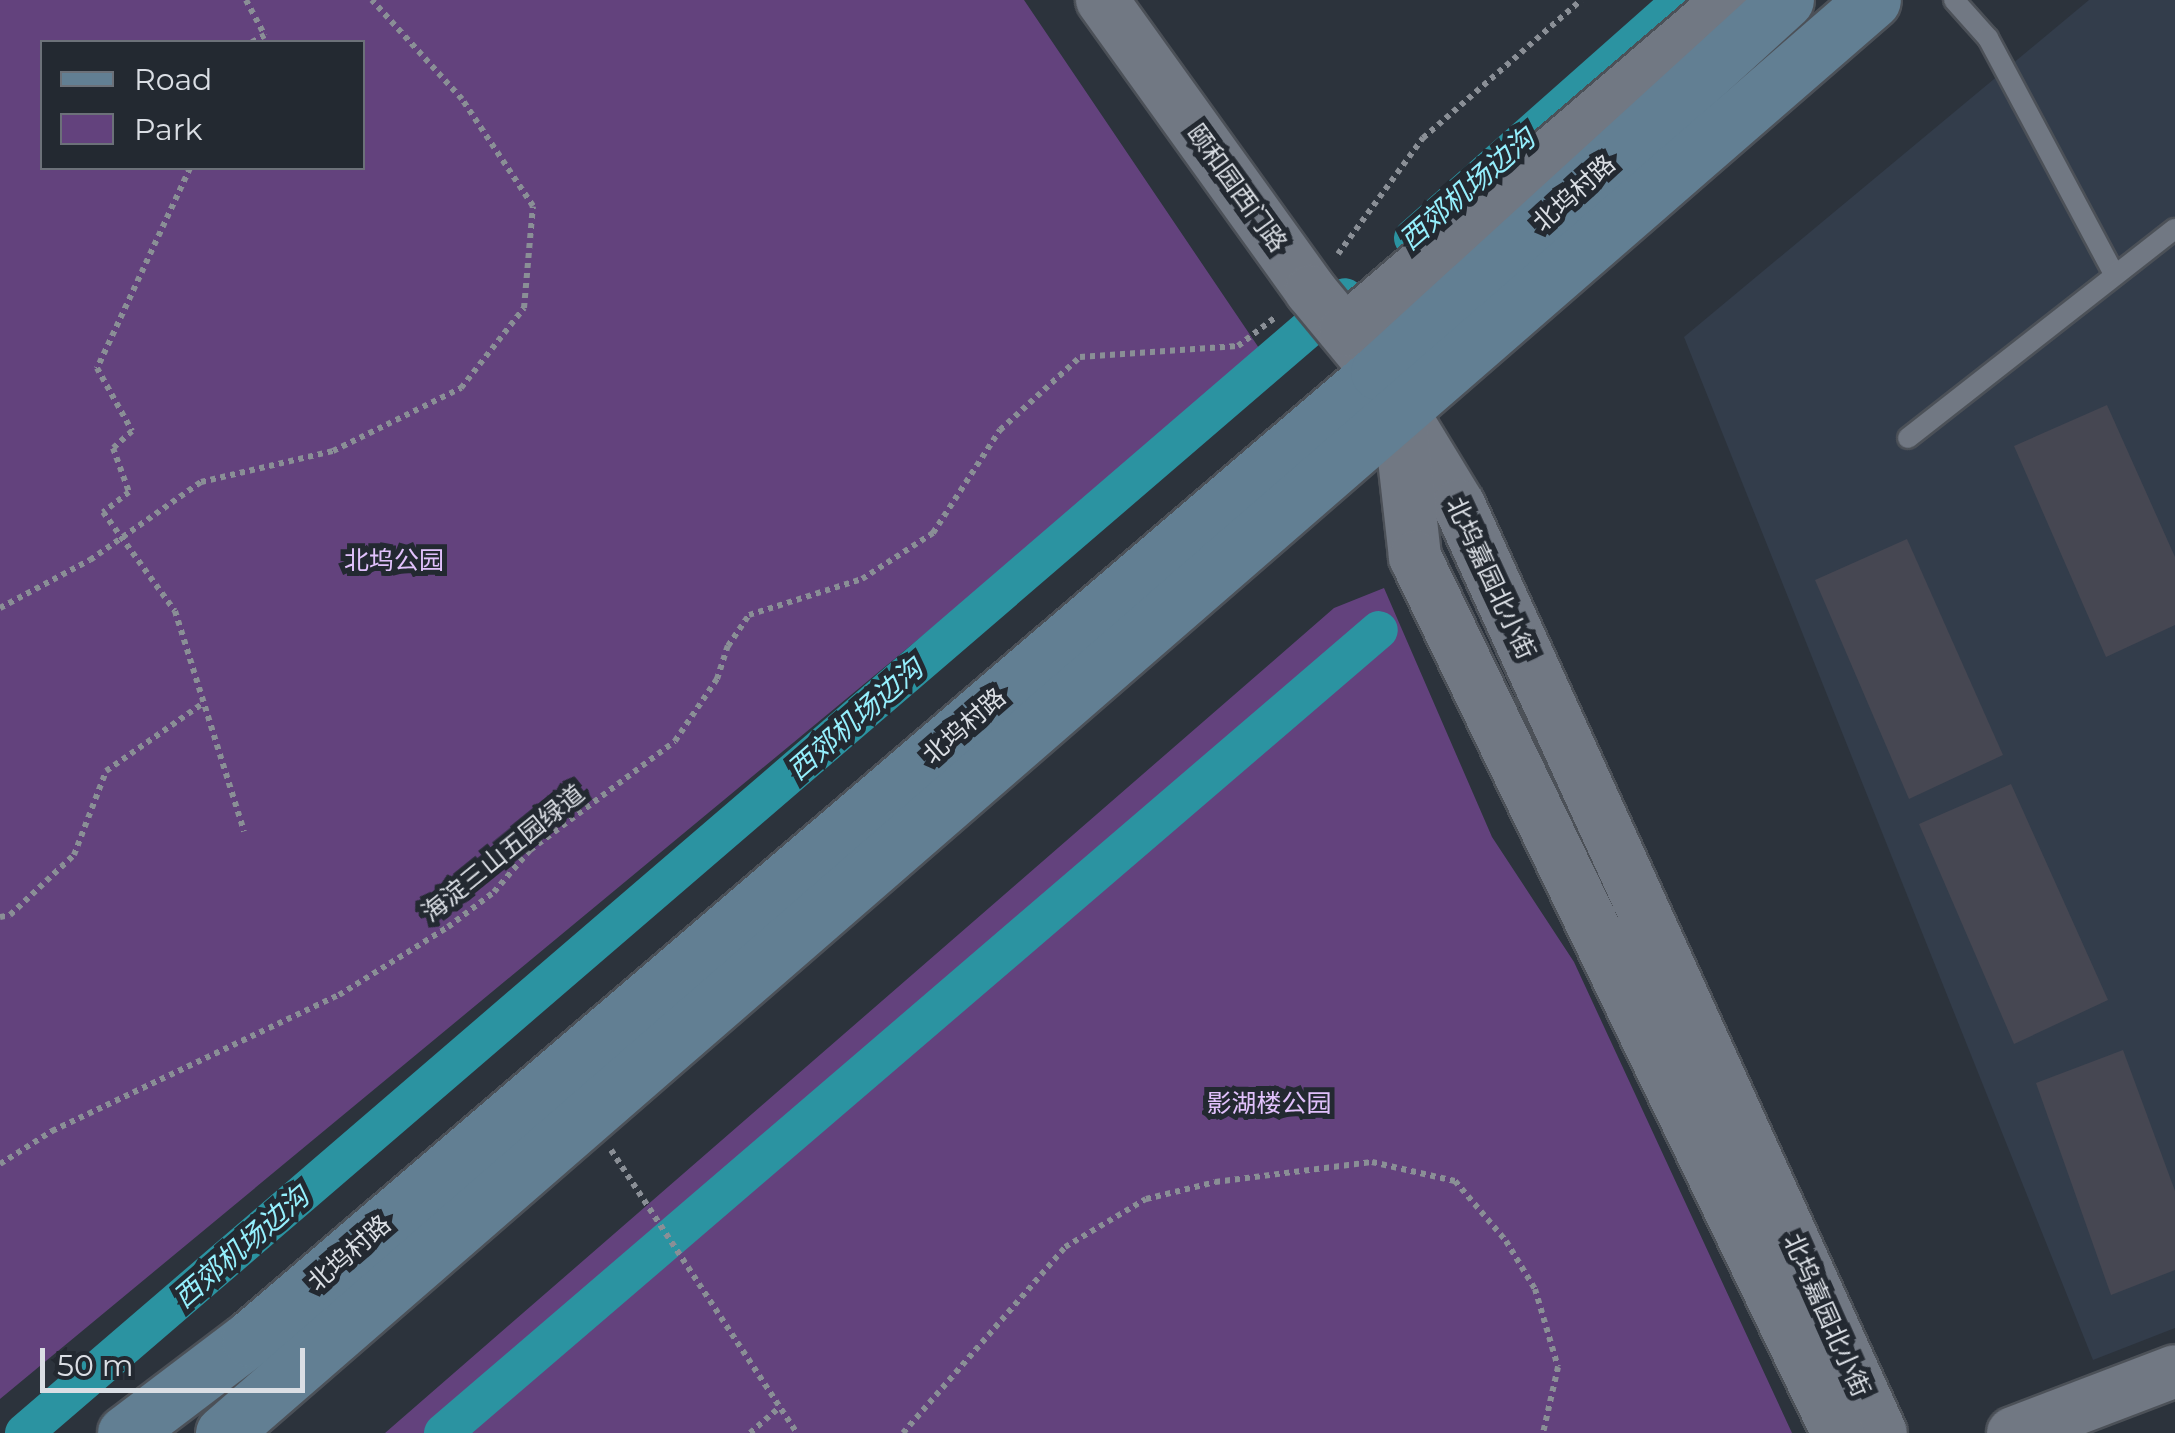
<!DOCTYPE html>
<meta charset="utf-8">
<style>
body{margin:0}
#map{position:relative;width:2175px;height:1433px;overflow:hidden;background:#2c333c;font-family:Montserrat,"Noto Sans SC",sans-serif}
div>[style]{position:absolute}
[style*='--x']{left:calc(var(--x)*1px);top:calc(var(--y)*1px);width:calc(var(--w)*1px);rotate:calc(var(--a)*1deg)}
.built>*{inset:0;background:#333d4b}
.green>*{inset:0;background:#63427d}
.canal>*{height:38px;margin:-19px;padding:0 19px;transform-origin:19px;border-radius:19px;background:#2b93a1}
.building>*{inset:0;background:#464752}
.path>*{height:6px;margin-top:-3px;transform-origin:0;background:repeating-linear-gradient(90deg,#8a8f96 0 5px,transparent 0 10px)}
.roads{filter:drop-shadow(2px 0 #4c5158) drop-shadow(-2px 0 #4c5158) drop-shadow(0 2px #4c5158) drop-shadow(0 -2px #4c5158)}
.service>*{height:20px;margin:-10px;padding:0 10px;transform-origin:10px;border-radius:10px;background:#717883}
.tertiary>*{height:52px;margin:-26px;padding:0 26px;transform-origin:26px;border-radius:26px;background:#717883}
.secondary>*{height:55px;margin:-27.5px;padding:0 27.5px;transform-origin:27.5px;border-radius:27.5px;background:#627f93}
span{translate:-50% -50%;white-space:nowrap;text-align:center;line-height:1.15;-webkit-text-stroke:10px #232931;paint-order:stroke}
.street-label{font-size:25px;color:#dadee4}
.park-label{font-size:25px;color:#e1c1fc}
.water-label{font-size:28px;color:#95effd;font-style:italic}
.legend{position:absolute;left:40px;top:40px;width:325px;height:130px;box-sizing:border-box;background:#232931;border:2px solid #6c7179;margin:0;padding:12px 18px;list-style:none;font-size:30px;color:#dadee4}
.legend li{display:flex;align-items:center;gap:20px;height:50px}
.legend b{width:50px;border:2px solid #6c7179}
.scale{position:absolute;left:40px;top:1348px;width:265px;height:45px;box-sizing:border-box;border:5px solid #dadee4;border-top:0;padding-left:12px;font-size:30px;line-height:35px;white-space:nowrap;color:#dadee4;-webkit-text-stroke:8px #232931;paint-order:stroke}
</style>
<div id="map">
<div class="built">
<div style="clip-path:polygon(2089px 0,2175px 0,2175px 1328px,2093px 1360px,1684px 337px)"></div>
</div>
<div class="green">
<div style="clip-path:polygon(evenodd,0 0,1024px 0,1263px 354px,0 1399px,0 0,362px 42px,362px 168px,42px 168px,42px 42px,362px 42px)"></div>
<div style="clip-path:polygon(1384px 588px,1492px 837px,1574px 962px,1792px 1433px,385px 1433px,1334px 608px)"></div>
</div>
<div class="canal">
<div style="--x:1413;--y:238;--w:359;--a:-41.5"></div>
<div style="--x:24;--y:1433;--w:1742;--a:-40.69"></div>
<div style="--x:443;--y:1433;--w:1233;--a:-40.63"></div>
</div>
<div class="building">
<div style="clip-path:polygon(2107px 405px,2175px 557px,2175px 625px,2106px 657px,2014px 446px)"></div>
<div style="clip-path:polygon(1907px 539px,2003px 755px,1909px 799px,1815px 580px)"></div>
<div style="clip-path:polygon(2011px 784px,2108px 1000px,2014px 1044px,1919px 824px)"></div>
<div style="clip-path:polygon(2123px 1050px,2175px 1191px,2175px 1270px,2111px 1295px,2036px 1083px)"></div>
</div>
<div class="path">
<div style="--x:246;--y:0;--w:40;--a:62"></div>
<div style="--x:265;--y:35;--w:15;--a:152"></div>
<div style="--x:190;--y:168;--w:221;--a:114.9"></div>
<div style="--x:97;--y:368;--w:72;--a:60.9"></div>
<div style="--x:132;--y:431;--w:25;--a:138"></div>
<div style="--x:113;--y:448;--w:47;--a:70"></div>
<div style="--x:129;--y:492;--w:33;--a:142"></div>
<div style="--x:103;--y:512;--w:122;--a:54"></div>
<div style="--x:175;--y:611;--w:231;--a:72.6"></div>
<div style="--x:1338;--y:254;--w:144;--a:-53.8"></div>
<div style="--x:1423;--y:138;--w:210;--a:-41.1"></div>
<div style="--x:0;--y:608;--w:102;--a:-28.1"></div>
<div style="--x:90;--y:560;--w:136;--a:-35.1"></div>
<div style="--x:201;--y:482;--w:136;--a:-13.2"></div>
<div style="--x:333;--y:451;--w:143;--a:-26.2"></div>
<div style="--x:461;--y:388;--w:102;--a:-51.8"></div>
<div style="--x:524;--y:308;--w:102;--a:-85"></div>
<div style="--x:533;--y:206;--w:128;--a:-123.6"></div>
<div style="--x:462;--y:99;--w:134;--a:-132.3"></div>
<div style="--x:0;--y:917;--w:10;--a:-11"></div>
<div style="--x:10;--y:915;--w:88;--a:-43.2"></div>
<div style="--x:74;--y:855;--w:90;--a:-69.1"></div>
<div style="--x:106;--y:771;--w:117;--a:-34.9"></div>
<div style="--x:611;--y:1150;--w:339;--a:56.7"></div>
<div style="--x:0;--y:1164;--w:62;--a:-32.4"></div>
<div style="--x:52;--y:1131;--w:318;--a:-25.4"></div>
<div style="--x:339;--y:995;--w:128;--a:-32"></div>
<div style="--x:448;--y:927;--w:58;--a:-37.3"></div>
<div style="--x:494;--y:892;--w:55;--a:-49.4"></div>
<div style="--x:530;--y:850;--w:181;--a:-36.9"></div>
<div style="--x:675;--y:741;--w:75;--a:-55.9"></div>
<div style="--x:717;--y:679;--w:35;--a:-72"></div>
<div style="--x:728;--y:646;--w:37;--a:-56"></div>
<div style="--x:749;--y:615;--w:119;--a:-17.7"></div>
<div style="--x:862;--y:579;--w:85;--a:-32.9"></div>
<div style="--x:933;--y:533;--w:123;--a:-57"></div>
<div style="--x:1000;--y:430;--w:108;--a:-42.4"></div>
<div style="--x:1080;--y:357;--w:158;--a:-4"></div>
<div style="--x:1238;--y:346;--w:49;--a:-37.6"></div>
<div style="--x:750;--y:1433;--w:40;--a:-41"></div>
<div style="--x:903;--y:1433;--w:247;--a:-48.9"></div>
<div style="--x:1065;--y:1247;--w:94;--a:-30.7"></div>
<div style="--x:1146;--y:1199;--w:71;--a:-13.8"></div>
<div style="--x:1215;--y:1182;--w:158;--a:-7.3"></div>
<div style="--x:1372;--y:1162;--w:85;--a:12.9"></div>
<div style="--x:1455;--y:1181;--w:79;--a:49.6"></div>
<div style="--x:1506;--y:1241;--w:56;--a:58.9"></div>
<div style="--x:1535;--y:1289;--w:81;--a:73.6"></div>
<div style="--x:1558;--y:1367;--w:68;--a:102.8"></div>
</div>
<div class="roads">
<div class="service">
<div style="--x:1954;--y:0;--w:51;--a:48.2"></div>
<div style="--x:1988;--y:38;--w:265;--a:61.9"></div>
<div style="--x:1908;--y:438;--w:339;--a:-38.1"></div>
</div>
<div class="tertiary">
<div style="--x:1102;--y:0;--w:358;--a:54.3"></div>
<div style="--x:1311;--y:291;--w:105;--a:50.4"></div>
<div style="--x:1378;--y:372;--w:156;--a:58.7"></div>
<div style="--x:1459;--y:505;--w:1019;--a:65.55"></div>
<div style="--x:1345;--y:331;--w:508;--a:-40.69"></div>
<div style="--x:1400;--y:423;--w:135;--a:83.6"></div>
<div style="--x:1415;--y:557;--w:973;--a:64.23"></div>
<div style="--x:2013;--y:1433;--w:173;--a:-20.9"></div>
</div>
<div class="secondary">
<div style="--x:125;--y:1433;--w:156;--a:-37.2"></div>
<div style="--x:249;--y:1339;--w:1487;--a:-40.58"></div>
<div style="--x:1378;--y:372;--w:552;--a:-42.36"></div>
<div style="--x:223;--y:1433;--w:2185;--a:-40.97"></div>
</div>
</div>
<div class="street-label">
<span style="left:1237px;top:188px;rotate:54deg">颐和园西门路</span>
<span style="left:1574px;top:193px;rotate:-42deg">北坞村路</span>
<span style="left:1491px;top:578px;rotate:65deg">北坞嘉园北小街</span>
<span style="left:964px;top:726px;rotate:-41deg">北坞村路</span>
<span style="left:503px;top:853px;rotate:-39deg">海淀三山五园绿道</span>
<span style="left:349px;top:1253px;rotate:-41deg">北坞村路</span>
<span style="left:1827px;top:1315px;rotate:66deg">北坞嘉园北小街</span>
</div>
<div class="park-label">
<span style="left:394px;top:560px">北坞公园</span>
<span style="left:1269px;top:1103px">影湖楼公园</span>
</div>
<div class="water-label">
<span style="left:1467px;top:189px;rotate:-41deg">西郊机场边沟</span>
<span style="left:855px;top:719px;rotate:-41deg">西郊机场边沟</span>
<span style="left:241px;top:1247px;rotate:-41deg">西郊机场边沟</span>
</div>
<ul class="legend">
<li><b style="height:12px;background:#627f93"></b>Road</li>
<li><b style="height:28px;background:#63427d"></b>Park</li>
</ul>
<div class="scale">50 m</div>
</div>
